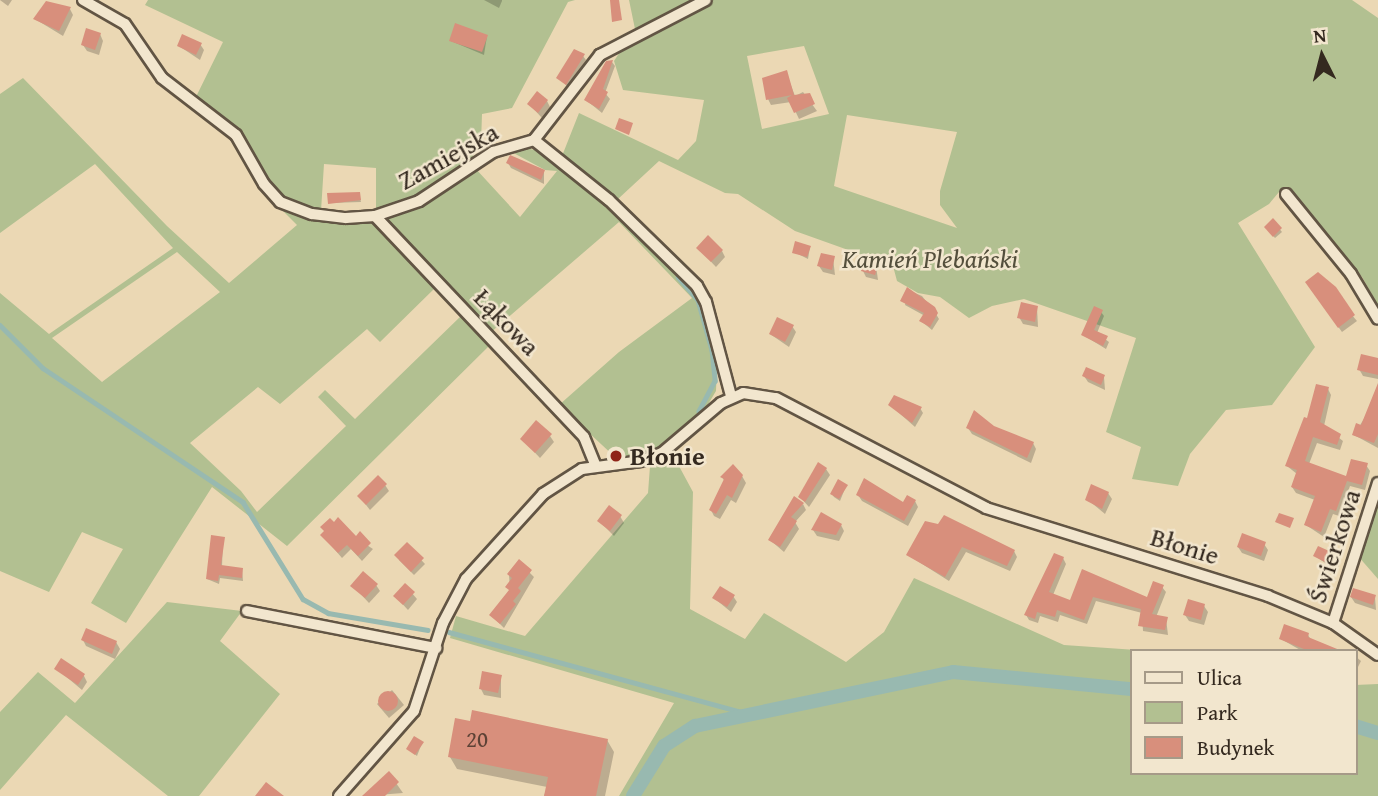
<!DOCTYPE html>
<meta charset="utf-8">
<style>
body{margin:0}
#map{position:relative;width:1378px;height:796px;overflow:hidden;background:#ebd8b4;font-family:"Gentium Book Plus",serif}
div>[style]{position:absolute}
[style*='--x']{left:calc(var(--x)*1px);top:calc(var(--y)*1px);width:calc(var(--w)*1px);rotate:calc(var(--a)*1deg)}
.green>*{inset:0;background:#b2c091}
.shadow>*{inset:0;background:#0003}
.stream>*{height:4.5px;margin:-2.25px;padding:0 2.25px;transform-origin:2.25px;border-radius:2.25px;background:#98b9b0}
.canal>*{height:14px;margin:-7px;padding:0 7px;transform-origin:7px;border-radius:7px;background:#98b9b0}
.building>*{inset:0;background:#d88f7c}
.round{border-radius:50%}
.roads{filter:drop-shadow(2px 0 #625544) drop-shadow(-2px 0 #625544) drop-shadow(0 2px #625544) drop-shadow(0 -2px #625544)}
.minor>*{height:10px;margin:-5px;padding:0 5px;transform-origin:5px;border-radius:5px;background:#f2e6ce}
.dots>*{width:19px;height:19px;translate:-50% -50%;box-sizing:border-box;border:4px solid #f2e6ce;border-radius:50%}
span{translate:-50% -50%;white-space:nowrap;text-align:center;line-height:1.15;-webkit-text-stroke:5px #f2e6ce;paint-order:stroke}
.number-label{font-size:23px;color:#5d4236}
.number-label span{-webkit-text-stroke-width:0}
.street-label{font-size:26px;color:#34291f}
.park-label{font-size:26px;color:#544f3c;font-style:italic}
.poi-label{font-size:26px;color:#34291f;font-weight:700}
.left{translate:0 -50%;text-align:left}
.legend{position:absolute;left:1130px;top:649px;width:228px;height:126px;box-sizing:border-box;background:#f2e6ce;border:2px solid #a69a88;margin:0;padding:9px 12px;list-style:none;font-size:21px;color:#34291f}
.legend li{display:flex;align-items:center;gap:14px;height:35px}
.legend b{width:35px;border:2px solid #a69a88}
.north{position:absolute;left:1287px;top:21px;width:70px;height:70px;-webkit-text-stroke:5px #f2e6ce;paint-order:stroke;rotate:354deg;font-size:19px;font-weight:700;line-height:28px;text-align:center;color:#34291f}
.north::after{content:'';display:block;margin:auto;width:24px;height:32px;background:#34291f;clip-path:polygon(50% 0,100% 100%,50% 72%,0 100%)}
</style>
<div id="map">
<div class="green">
<div style="clip-path:polygon(evenodd,148px 0,575px 0,568px 2px,512px 108px,482px 114px,481px 144px,469px 162px,429px 193px,376px 211px,376px 168px,324px 164px,321px 211px,305px 207px,295px 215px,334px 223px,373px 221px,436px 287px,380px 342px,367px 329px,280px 404px,258px 387px,190px 443px,241px 491px,257px 512px,346px 426px,318px 397px,325px 390px,355px 419px,462px 315px,490px 345px,287px 546px,212px 487px,126px 623px,91px 603px,123px 549px,82px 532px,49px 592px,0 571px,0 293px,49px 334px,173px 248px,95px 164px,0 233px,0 94px,23px 78px,167px 226px,229px 283px,297px 225px,274px 202px,224px 128px,191px 107px,223px 42px,145px 5px,148px 0,177px 252px,220px 292px,102px 382px,52px 338px,177px 252px)"></div>
<div style="clip-path:polygon(evenodd,629px 0,1352px 0,1378px 18px,1378px 305px,1362px 277px,1288px 187px,1279px 192px,1269px 204px,1238px 223px,1315px 347px,1272px 405px,1226px 410px,1190px 454px,1178px 486px,1132px 479px,1141px 447px,1106px 432px,1136px 338px,1024px 299px,992px 306px,969px 318px,940px 297px,918px 293px,897px 281px,893px 266px,795px 231px,738px 194px,725px 193px,659px 161px,618px 199px,562px 156px,579px 113px,678px 160px,696px 141px,704px 100px,623px 90px,614px 61px,635px 29px,629px 0,804px 46px,829px 114px,762px 129px,747px 56px,804px 46px,629px 0,847px 115px,957px 132px,940px 191px,940px 205px,957px 228px,834px 186px,847px 115px)"></div>
<div style="clip-path:polygon(526px 148px,539px 151px,597px 193px,694px 290px,703px 308px,717px 365px,716px 391px,704px 411px,654px 451px,616px 458px,559px 405px,619px 352px,692px 298px,619px 222px,490px 333px,382px 218px,420px 205px,475px 168px,520px 217px,557px 171px,545px 170px,508px 150px)"></div>
<div style="clip-path:polygon(673px 455px,693px 492px,690px 609px,745px 639px,764px 613px,846px 662px,884px 632px,914px 578px,1064px 645px,1151px 651px,1131px 651px,1131px 773px,1355px 773px,1355px 685px,1378px 684px,1378px 796px,619px 796px,674px 703px,450px 638px,456px 616px,525px 636px,648px 493px,650px 466px)"></div>
<div style="clip-path:polygon(1378px 497px,1378px 579px,1358px 556px)"></div>
<div style="clip-path:polygon(167px 602px,242px 611px,220px 641px,280px 694px,199px 796px,168px 796px,66px 715px,0 790px,0 712px,38px 672px,75px 703px)"></div>
</div>
<div class="shadow">
<div style="clip-path:polygon(0 0,12px 0,8px 6px)"></div>
<div style="clip-path:polygon(484px 0,502px 0,502px 1px,499px 8px)"></div>
<div style="clip-path:polygon(70px 9px,73px 15px,63px 36px,35px 19px)"></div>
<div style="clip-path:polygon(100px 34px,103px 41px,99px 55px,87px 51px,83px 45px)"></div>
<div style="clip-path:polygon(487px 36px,484px 55px,451px 41px)"></div>
<div style="clip-path:polygon(200px 44px,204px 50px,200px 60px,179px 46px)"></div>
<div style="clip-path:polygon(583px 56px,586px 60px,569px 88px,560px 79px)"></div>
<div style="clip-path:polygon(612px 62px,615px 66px,605px 93px,610px 99px,602px 113px,586px 100px)"></div>
<div style="clip-path:polygon(786px 72px,795px 96px,803px 92px,817px 111px,799px 119px,791px 102px,771px 105px,768px 99px)"></div>
<div style="clip-path:polygon(547px 101px,550px 107px,542px 118px,529px 104px)"></div>
<div style="clip-path:polygon(508px 163px,544px 172px,544px 184px,511px 168px)"></div>
<div style="clip-path:polygon(359px 193px,361px 202px,330px 203px)"></div>
<div style="clip-path:polygon(1273px 221px,1282px 232px,1275px 238px,1268px 230px)"></div>
<div style="clip-path:polygon(810px 247px,808px 259px,794px 252px)"></div>
<div style="clip-path:polygon(698px 248px,722px 251px,725px 257px,716px 267px)"></div>
<div style="clip-path:polygon(833px 258px,835px 275px,823px 272px,819px 266px)"></div>
<div style="clip-path:polygon(876px 266px,878px 280px,866px 277px,863px 271px)"></div>
<div style="clip-path:polygon(1318px 275px,1357px 321px,1342px 332px,1310px 288px)"></div>
<div style="clip-path:polygon(908px 290px,922px 296px,936px 314px,939px 319px,932px 330px,921px 321px,925px 316px,905px 305px)"></div>
<div style="clip-path:polygon(1037px 308px,1038px 327px,1023px 324px,1019px 317px)"></div>
<div style="clip-path:polygon(1101px 312px,1104px 316px,1097px 333px,1109px 342px,1106px 349px,1083px 335px)"></div>
<div style="clip-path:polygon(792px 326px,796px 332px,789px 347px,770px 334px)"></div>
<div style="clip-path:polygon(1378px 359px,1378px 379px,1363px 376px,1359px 369px)"></div>
<div style="clip-path:polygon(1084px 376px,1104px 377px,1105px 390px,1088px 382px)"></div>
<div style="clip-path:polygon(1328px 389px,1331px 395px,1324px 426px,1343px 441px,1340px 450px,1317px 443px,1309px 464px,1347px 478px,1366px 465px,1370px 471px,1365px 490px,1350px 486px,1339px 516px,1333px 514px,1324px 537px,1306px 525px,1315px 500px,1296px 493px,1292px 487px,1297px 474px,1287px 466px)"></div>
<div style="clip-path:polygon(1378px 396px,1378px 448px,1354px 435px)"></div>
<div style="clip-path:polygon(890px 405px,920px 408px,923px 413px,915px 427px)"></div>
<div style="clip-path:polygon(994px 427px,1033px 443px,1036px 449px,1031px 463px,972px 434px,968px 428px)"></div>
<div style="clip-path:polygon(550px 436px,554px 442px,540px 458px,522px 439px)"></div>
<div style="clip-path:polygon(826px 469px,830px 475px,809px 507px,800px 497px)"></div>
<div style="clip-path:polygon(742px 476px,746px 483px,736px 503px,731px 500px,720px 519px,714px 516px,711px 510px,725px 482px,722px 477px)"></div>
<div style="clip-path:polygon(865px 480px,903px 505px,915px 501px,918px 507px,908px 526px,862px 501px,858px 495px)"></div>
<div style="clip-path:polygon(385px 485px,389px 491px,370px 510px,359px 496px)"></div>
<div style="clip-path:polygon(846px 486px,840px 501px,834px 497px,832px 494px)"></div>
<div style="clip-path:polygon(1108px 493px,1112px 499px,1105px 514px,1087px 499px)"></div>
<div style="clip-path:polygon(803px 504px,806px 510px,795px 522px,799px 529px,784px 552px,770px 540px,787px 516px)"></div>
<div style="clip-path:polygon(620px 516px,624px 523px,614px 536px,599px 521px)"></div>
<div style="clip-path:polygon(926px 523px,1014px 551px,1017px 557px,1010px 571px,966px 552px,949px 581px,908px 555px)"></div>
<div style="clip-path:polygon(841px 525px,844px 531px,839px 541px,817px 536px,813px 530px)"></div>
<div style="clip-path:polygon(322px 535px,356px 538px,373px 549px,362px 561px,351px 549px,342px 558px)"></div>
<div style="clip-path:polygon(223px 539px,222px 567px,242px 569px,243px 581px,220px 578px,219px 584px,207px 579px)"></div>
<div style="clip-path:polygon(1264px 544px,1268px 550px,1264px 561px,1242px 553px,1238px 547px)"></div>
<div style="clip-path:polygon(407px 545px,425px 564px,414px 575px,399px 560px)"></div>
<div style="clip-path:polygon(1315px 556px,1337px 556px,1340px 562px,1337px 571px)"></div>
<div style="clip-path:polygon(1063px 558px,1066px 564px,1053px 595px,1071px 602px,1083px 571px,1148px 599px,1162px 587px,1166px 592px,1156px 617px,1166px 618px,1168px 635px,1143px 631px,1142px 613px,1096px 601px,1087px 624px,1060px 615px,1058px 622px,1040px 616px,1038px 623px,1029px 620px,1026px 615px)"></div>
<div style="clip-path:polygon(519px 562px,534px 577px,504px 628px,491px 615px,510px 592px,509px 574px)"></div>
<div style="clip-path:polygon(376px 585px,380px 591px,369px 603px,353px 586px)"></div>
<div style="clip-path:polygon(405px 585px,417px 599px,408px 610px,395px 596px)"></div>
<div style="clip-path:polygon(733px 596px,737px 602px,731px 612px,714px 598px)"></div>
<div style="clip-path:polygon(1351px 597px,1375px 597px,1376px 610px,1355px 603px)"></div>
<div style="clip-path:polygon(1204px 606px,1208px 612px,1204px 625px,1189px 621px,1185px 615px)"></div>
<div style="clip-path:polygon(1308px 635px,1311px 640px,1332px 651px,1302px 651px,1281px 639px)"></div>
<div style="clip-path:polygon(83px 640px,116px 642px,120px 649px,115px 659px,86px 646px)"></div>
<div style="clip-path:polygon(1355px 656px,1361px 661px,1356px 671px,1355px 670px)"></div>
<div style="clip-path:polygon(57px 669px,84px 676px,87px 682px,82px 690px)"></div>
<div style="clip-path:polygon(501px 677px,501px 698px,484px 695px,481px 689px)"></div>
<div style="clip-path:polygon(392px 690px,404px 705px,389px 718px,377px 704px)"></div>
<div style="clip-path:polygon(471px 723px,607px 740px,614px 752px,605px 796px,544px 796px,547px 787px,457px 769px,450px 757px)"></div>
<div style="clip-path:polygon(422px 743px,417px 756px,408px 749px)"></div>
<div style="clip-path:polygon(389px 773px,403px 793px,365px 796px)"></div>
</div>
<div class="stream">
<div style="--x:678;--y:277;--w:30;--a:49"></div>
<div style="--x:698;--y:300;--w:52;--a:74.4"></div>
<div style="--x:712;--y:350;--w:31;--a:84"></div>
<div style="--x:715;--y:381;--w:34;--a:118"></div>
<div style="--x:0;--y:325;--w:61;--a:45"></div>
<div style="--x:43;--y:368;--w:241;--a:33.8"></div>
<div style="--x:243;--y:502;--w:114;--a:58.3"></div>
<div style="--x:303;--y:599;--w:29;--a:29"></div>
<div style="--x:328;--y:613;--w:101;--a:9.6"></div>
<div style="--x:449;--y:632;--w:310;--a:15.3"></div>
</div>
<div class="canal">
<div style="--x:1355;--y:726;--w:24;--a:17"></div>
<div style="--x:633;--y:796;--w:59;--a:-58.2"></div>
<div style="--x:664;--y:746;--w:37;--a:-33"></div>
<div style="--x:695;--y:726;--w:264;--a:-11.8"></div>
<div style="--x:953;--y:672;--w:179;--a:5.5"></div>
</div>
<div class="building">
<div style="clip-path:polygon(610px 0,619px 0,622px 20px,612px 22px)"></div>
<div style="clip-path:polygon(46px 1px,71px 7px,59px 31px,33px 19px)"></div>
<div style="clip-path:polygon(455px 23px,488px 35px,482px 52px,449px 41px)"></div>
<div style="clip-path:polygon(86px 28px,101px 33px,95px 50px,81px 45px)"></div>
<div style="clip-path:polygon(182px 34px,202px 43px,196px 55px,177px 46px)"></div>
<div style="clip-path:polygon(574px 49px,585px 54px,566px 85px,556px 78px)"></div>
<div style="clip-path:polygon(613px 60px,603px 89px,608px 92px,599px 109px,584px 100px,606px 61px)"></div>
<div style="clip-path:polygon(787px 70px,794px 95px,810px 93px,815px 104px,794px 113px,787px 98px,792px 95px,766px 100px,762px 78px)"></div>
<div style="clip-path:polygon(537px 91px,548px 100px,538px 113px,527px 104px)"></div>
<div style="clip-path:polygon(619px 118px,633px 123px,629px 135px,615px 129px)"></div>
<div style="clip-path:polygon(510px 155px,545px 170px,541px 180px,506px 163px)"></div>
<div style="clip-path:polygon(360px 192px,361px 200px,328px 204px,327px 193px)"></div>
<div style="clip-path:polygon(1273px 218px,1282px 228px,1273px 237px,1264px 227px)"></div>
<div style="clip-path:polygon(708px 235px,723px 250px,711px 262px,696px 248px)"></div>
<div style="clip-path:polygon(795px 241px,811px 246px,807px 257px,792px 253px)"></div>
<div style="clip-path:polygon(821px 253px,835px 256px,832px 270px,817px 266px)"></div>
<div style="clip-path:polygon(863px 262px,878px 265px,875px 275px,861px 271px)"></div>
<div style="clip-path:polygon(1318px 272px,1336px 287px,1355px 315px,1338px 328px,1305px 282px)"></div>
<div style="clip-path:polygon(907px 287px,935px 307px,938px 313px,930px 327px,919px 321px,924px 313px,900px 301px)"></div>
<div style="clip-path:polygon(1021px 302px,1038px 306px,1035px 322px,1017px 318px)"></div>
<div style="clip-path:polygon(1094px 306px,1103px 310px,1094px 330px,1108px 336px,1103px 346px,1081px 335px)"></div>
<div style="clip-path:polygon(777px 317px,794px 325px,785px 342px,769px 334px)"></div>
<div style="clip-path:polygon(1361px 354px,1378px 358px,1378px 375px,1357px 370px)"></div>
<div style="clip-path:polygon(1086px 367px,1105px 375px,1101px 385px,1082px 376px)"></div>
<div style="clip-path:polygon(1378px 383px,1378px 434px,1374px 443px,1352px 435px,1356px 423px,1361px 425px)"></div>
<div style="clip-path:polygon(1316px 384px,1329px 387px,1320px 422px,1341px 434px,1337px 445px,1313px 437px,1305px 461px,1346px 476px,1351px 459px,1368px 463px,1362px 485px,1347px 481px,1336px 511px,1330px 509px,1321px 532px,1304px 525px,1315px 496px,1291px 487px,1297px 470px,1285px 466px,1304px 417px,1307px 418px)"></div>
<div style="clip-path:polygon(894px 395px,922px 407px,912px 423px,888px 405px)"></div>
<div style="clip-path:polygon(974px 410px,994px 426px,1034px 442px,1027px 458px,966px 428px)"></div>
<div style="clip-path:polygon(536px 420px,552px 434px,535px 453px,520px 439px)"></div>
<div style="clip-path:polygon(818px 462px,827px 468px,805px 502px,798px 497px)"></div>
<div style="clip-path:polygon(733px 464px,743px 475px,732px 498px,727px 495px,716px 514px,709px 510px,724px 479px,720px 477px)"></div>
<div style="clip-path:polygon(378px 475px,387px 484px,366px 505px,357px 496px)"></div>
<div style="clip-path:polygon(864px 478px,903px 502px,907px 495px,916px 500px,904px 521px,856px 495px)"></div>
<div style="clip-path:polygon(838px 479px,848px 485px,839px 499px,830px 494px)"></div>
<div style="clip-path:polygon(1091px 484px,1109px 492px,1102px 509px,1085px 500px)"></div>
<div style="clip-path:polygon(794px 496px,804px 503px,791px 517px,797px 521px,780px 547px,768px 540px)"></div>
<div style="clip-path:polygon(609px 505px,622px 515px,610px 531px,597px 521px)"></div>
<div style="clip-path:polygon(821px 512px,842px 524px,836px 535px,811px 530px)"></div>
<div style="clip-path:polygon(1279px 513px,1294px 518px,1290px 528px,1275px 522px)"></div>
<div style="clip-path:polygon(944px 515px,1015px 550px,1007px 566px,962px 547px,945px 577px,906px 555px,925px 521px,938px 524px)"></div>
<div style="clip-path:polygon(338px 517px,356px 536px,360px 531px,371px 543px,358px 556px,347px 545px,338px 553px,320px 535px,324px 531px,320px 527px,330px 518px,334px 522px)"></div>
<div style="clip-path:polygon(1242px 533px,1266px 542px,1261px 556px,1237px 547px)"></div>
<div style="clip-path:polygon(211px 535px,225px 537px,221px 565px,243px 568px,242px 578px,219px 575px,218px 581px,206px 579px)"></div>
<div style="clip-path:polygon(407px 542px,424px 558px,411px 572px,394px 555px)"></div>
<div style="clip-path:polygon(1318px 546px,1338px 555px,1333px 566px,1313px 556px)"></div>
<div style="clip-path:polygon(1054px 553px,1064px 557px,1049px 592px,1070px 600px,1082px 569px,1147px 597px,1153px 581px,1164px 585px,1152px 614px,1168px 617px,1165px 630px,1138px 626px,1141px 609px,1093px 597px,1084px 620px,1057px 610px,1055px 617px,1037px 612px,1035px 619px,1024px 615px)"></div>
<div style="clip-path:polygon(519px 559px,532px 570px,518px 588px,521px 591px,513px 601px,516px 604px,500px 624px,489px 615px,509px 590px,505px 587px,512px 578px,507px 574px)"></div>
<div style="clip-path:polygon(363px 571px,378px 584px,365px 598px,350px 586px)"></div>
<div style="clip-path:polygon(405px 583px,415px 592px,403px 605px,393px 596px)"></div>
<div style="clip-path:polygon(720px 586px,735px 595px,727px 607px,712px 598px)"></div>
<div style="clip-path:polygon(1353px 588px,1376px 595px,1373px 605px,1350px 597px)"></div>
<div style="clip-path:polygon(1188px 599px,1205px 604px,1201px 620px,1183px 615px)"></div>
<div style="clip-path:polygon(1284px 624px,1309px 633px,1308px 637px,1342px 651px,1309px 651px,1279px 639px)"></div>
<div style="clip-path:polygon(86px 628px,117px 641px,112px 654px,81px 640px)"></div>
<div style="clip-path:polygon(61px 658px,85px 674px,78px 685px,54px 669px)"></div>
<div style="clip-path:polygon(482px 671px,502px 675px,498px 693px,479px 689px)"></div>
<div class="round" style="left:378px;top:691px;width:20px;height:20px"></div>
<div style="clip-path:polygon(472px 710px,608px 739px,596px 796px,544px 796px,548px 777px,448px 757px,455px 718px,470px 721px)"></div>
<div style="clip-path:polygon(414px 736px,424px 742px,415px 755px,406px 749px)"></div>
<div style="clip-path:polygon(389px 771px,399px 782px,385px 796px,362px 796px)"></div>
<div style="clip-path:polygon(266px 782px,284px 796px,255px 796px)"></div>
</div>
<div class="roads">
<div class="minor">
<div style="--x:83;--y:0;--w:48;--a:29.7"></div>
<div style="--x:125;--y:24;--w:65;--a:55.6"></div>
<div style="--x:162;--y:78;--w:93;--a:37.6"></div>
<div style="--x:236;--y:135;--w:56;--a:60.3"></div>
<div style="--x:264;--y:184;--w:24;--a:48"></div>
<div style="--x:280;--y:202;--w:34;--a:21"></div>
<div style="--x:312;--y:214;--w:34;--a:7"></div>
<div style="--x:346;--y:218;--w:29;--a:-4"></div>
<div style="--x:375;--y:216;--w:46;--a:-18.8"></div>
<div style="--x:419;--y:201;--w:89;--a:-33.5"></div>
<div style="--x:493;--y:152;--w:43;--a:-16.3"></div>
<div style="--x:534;--y:140;--w:108;--a:-52.2"></div>
<div style="--x:600;--y:55;--w:119;--a:-27.4"></div>
<div style="--x:534;--y:140;--w:96;--a:38.7"></div>
<div style="--x:609;--y:200;--w:123;--a:44.3"></div>
<div style="--x:697;--y:286;--w:18;--a:61"></div>
<div style="--x:706;--y:302;--w:97;--a:75.1"></div>
<div style="--x:1286;--y:194;--w:103;--a:50.9"></div>
<div style="--x:1351;--y:274;--w:52;--a:59"></div>
<div style="--x:375;--y:216;--w:304;--a:46.6"></div>
<div style="--x:584;--y:437;--w:31;--a:68"></div>
<div style="--x:247;--y:611;--w:193;--a:11.1"></div>
<div style="--x:1333;--y:623;--w:147;--a:-72.2"></div>
<div style="--x:339;--y:796;--w:113;--a:-48.6"></div>
<div style="--x:414;--y:711;--w:93;--a:-71.8"></div>
<div style="--x:443;--y:623;--w:50;--a:-62.4"></div>
<div style="--x:466;--y:579;--w:115;--a:-47.8"></div>
<div style="--x:543;--y:494;--w:46;--a:-32.7"></div>
<div style="--x:582;--y:469;--w:60;--a:-7.7"></div>
<div style="--x:641;--y:461;--w:22;--a:-21"></div>
<div style="--x:662;--y:453;--w:77;--a:-40.3"></div>
<div style="--x:721;--y:403;--w:24;--a:-24"></div>
<div style="--x:743;--y:393;--w:33;--a:9"></div>
<div style="--x:776;--y:398;--w:237;--a:27.6"></div>
<div style="--x:986;--y:508;--w:295;--a:17.3"></div>
<div style="--x:1268;--y:596;--w:70;--a:22.6"></div>
<div style="--x:1333;--y:623;--w:55;--a:35.4"></div>
</div>
</div>
<div class="dots">
<div style="left:616px;top:456px;background:#8f2418"></div>
</div>
<div class="number-label">
<span style="left:477px;top:739px">20</span>
</div>
<div class="street-label">
<span style="left:448px;top:156px;rotate:-29deg">Zamiejska</span>
<span style="left:507px;top:322px;rotate:46deg">Łąkowa</span>
<span style="left:1185px;top:546px;rotate:17deg">Błonie</span>
<span style="left:1334px;top:546px;rotate:-72deg">Świerkowa</span>
</div>
<div class="park-label">
<span style="left:930px;top:259px">Kamień Plebański</span>
</div>
<div class="poi-label">
<span class="left" style="left:630px;top:456px">Błonie</span>
</div>
<ul class="legend">
<li><b style="height:9px;background:#f2e6ce"></b>Ulica</li>
<li><b style="height:19px;background:#b2c091"></b>Park</li>
<li><b style="height:19px;background:#d88f7c"></b>Budynek</li>
</ul>
<div class="north">N</div>
</div>
